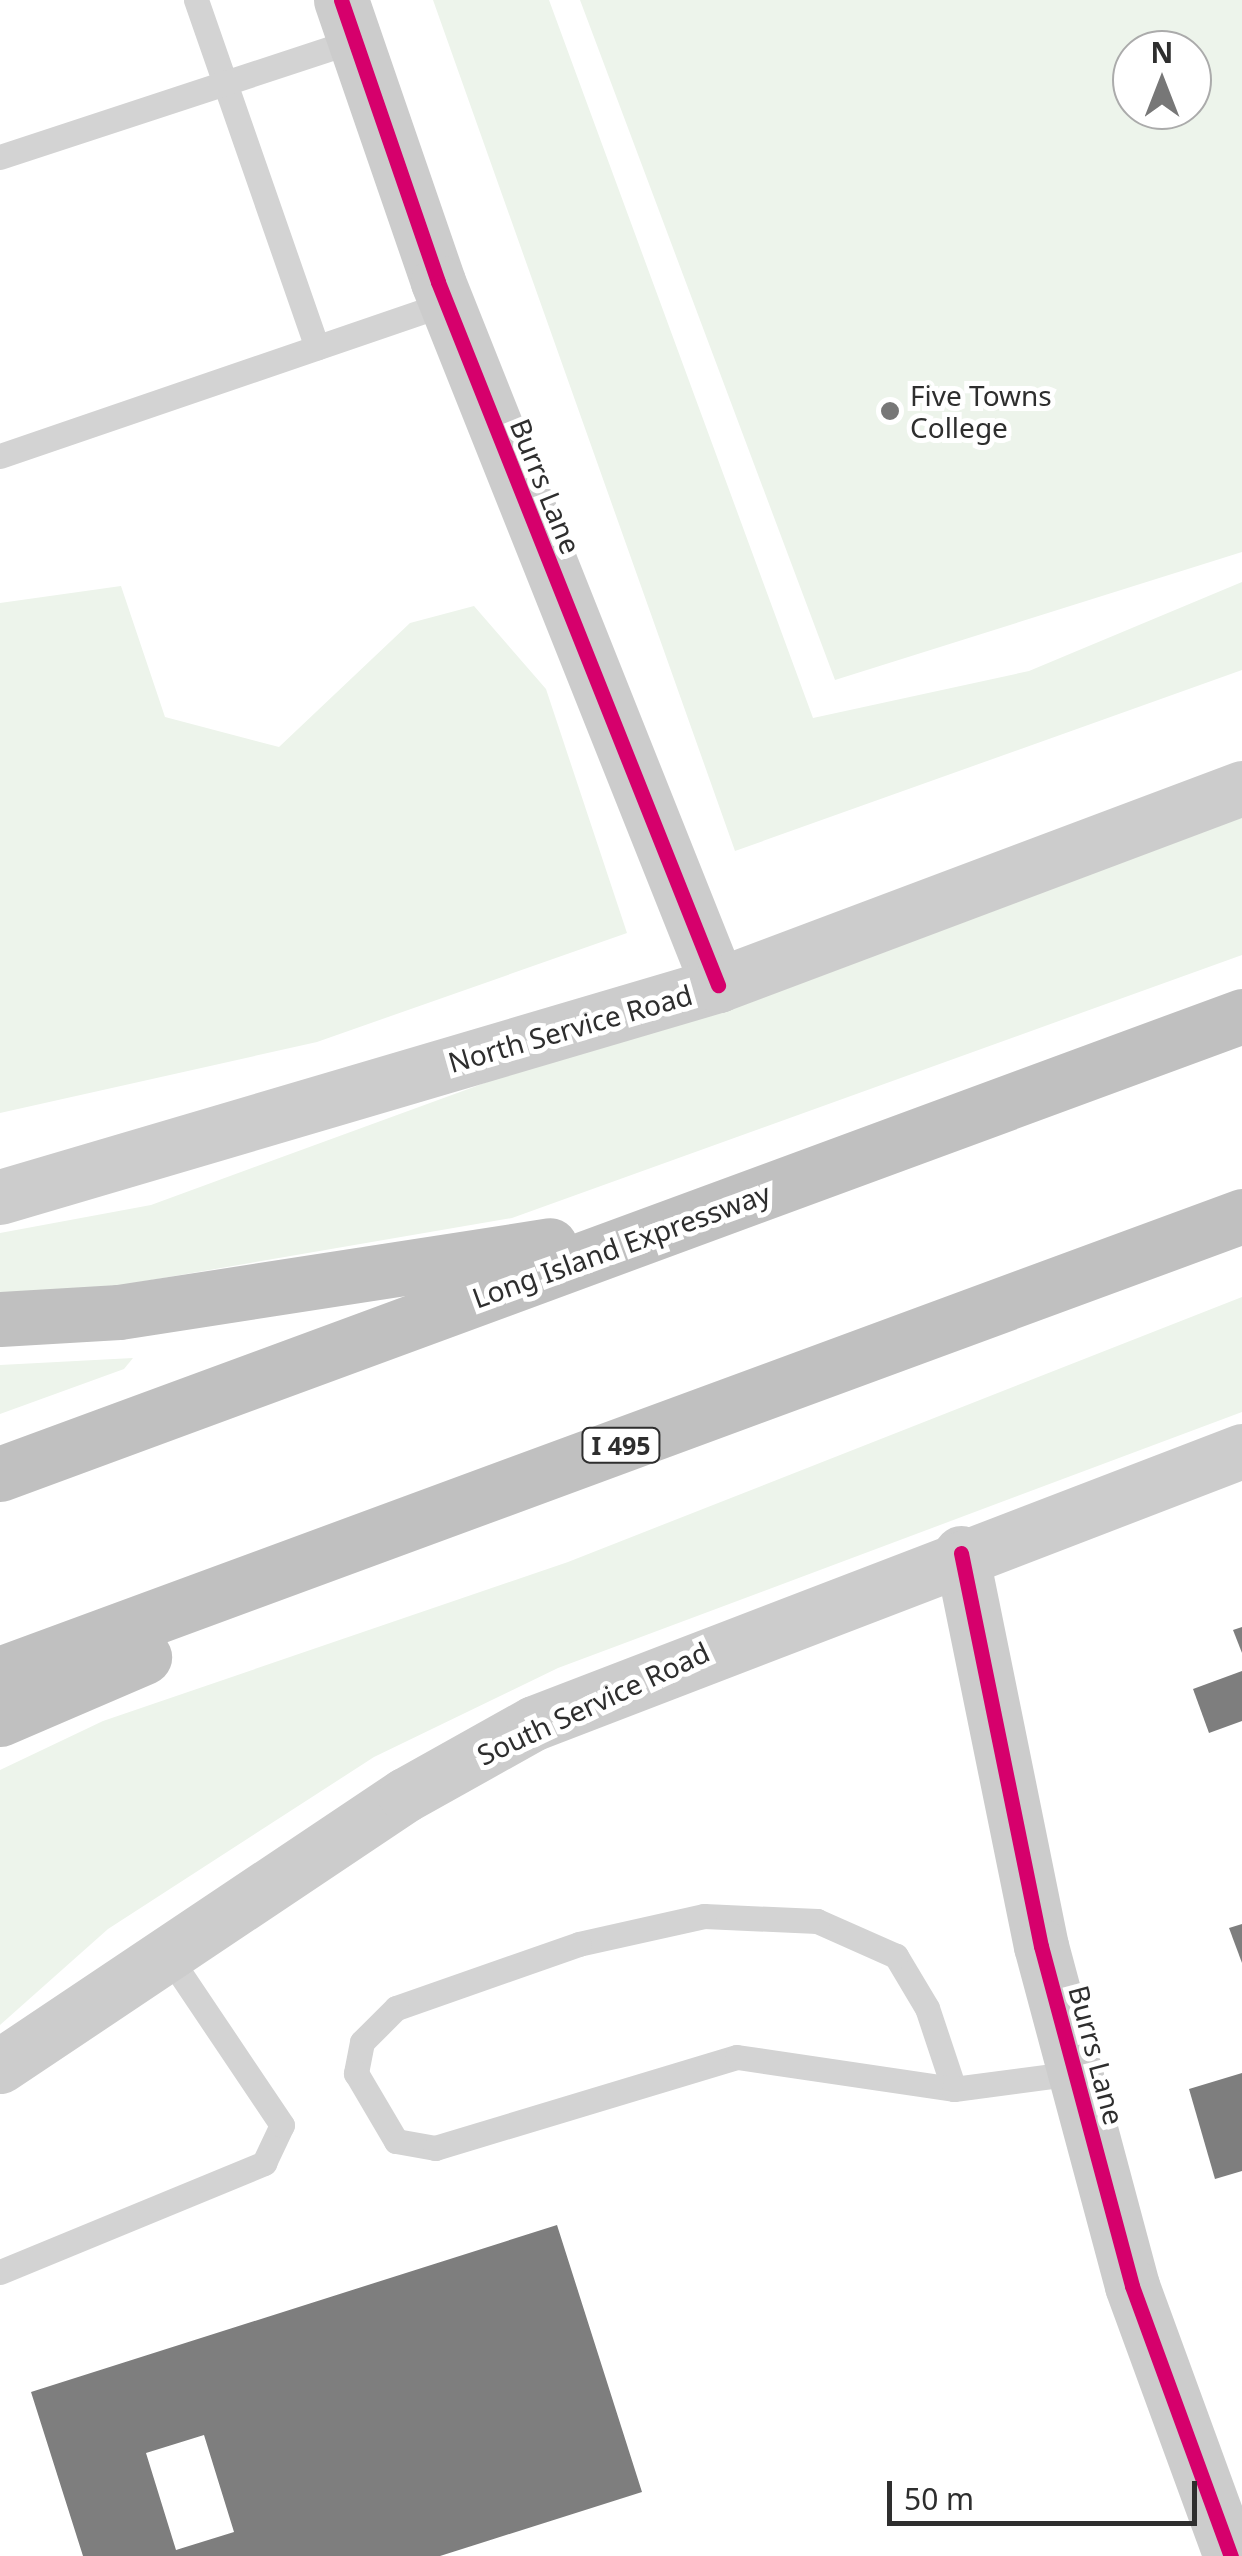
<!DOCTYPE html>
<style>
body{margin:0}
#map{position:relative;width:1242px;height:2556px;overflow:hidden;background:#fff;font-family:"Noto Sans",sans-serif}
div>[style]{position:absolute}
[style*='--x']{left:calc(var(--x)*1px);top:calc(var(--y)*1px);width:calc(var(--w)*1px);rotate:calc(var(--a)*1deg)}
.green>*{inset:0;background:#edf4eb}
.building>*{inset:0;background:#7e7e7e}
.lane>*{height:25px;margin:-12.5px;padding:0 12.5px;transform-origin:12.5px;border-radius:12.5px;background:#d3d3d3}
.secondary>*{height:55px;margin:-27.5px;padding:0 27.5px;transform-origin:27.5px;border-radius:27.5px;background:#ccc}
.highway>*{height:55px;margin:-27.5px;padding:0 27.5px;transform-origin:27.5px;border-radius:27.5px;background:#c0c0c0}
.cycleway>*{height:15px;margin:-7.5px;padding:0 7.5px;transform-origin:7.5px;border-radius:7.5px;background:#d6006c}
.dots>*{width:28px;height:28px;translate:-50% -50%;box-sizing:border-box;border:5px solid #fff;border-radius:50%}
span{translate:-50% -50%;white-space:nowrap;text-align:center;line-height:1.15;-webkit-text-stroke:10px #fff;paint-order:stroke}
.shield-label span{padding:2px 8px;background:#fff;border:2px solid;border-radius:8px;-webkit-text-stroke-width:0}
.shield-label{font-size:25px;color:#2e2e2e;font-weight:700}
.poi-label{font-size:28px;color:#2e2e2e}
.left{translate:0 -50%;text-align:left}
.street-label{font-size:28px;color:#2e2e2e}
.north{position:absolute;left:1112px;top:30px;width:100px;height:100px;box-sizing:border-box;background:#fff;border:2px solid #ababab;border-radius:50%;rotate:0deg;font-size:28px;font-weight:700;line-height:40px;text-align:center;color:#2e2e2e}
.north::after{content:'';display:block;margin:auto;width:35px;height:45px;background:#777;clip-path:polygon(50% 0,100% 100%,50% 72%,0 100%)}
.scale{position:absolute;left:887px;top:2481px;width:310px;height:45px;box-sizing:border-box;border:5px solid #2e2e2e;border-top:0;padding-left:12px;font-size:30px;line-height:35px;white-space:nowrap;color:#2e2e2e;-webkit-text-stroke:8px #fff;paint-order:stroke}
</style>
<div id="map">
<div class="green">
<div style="clip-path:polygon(433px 0,549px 0,813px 718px,1029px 671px,1242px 582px,1242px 670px,735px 851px)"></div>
<div style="clip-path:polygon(evenodd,580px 0,1242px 0,1242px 552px,835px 680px,580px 0,1132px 50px,1192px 50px,1192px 110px,1132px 110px,1132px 50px)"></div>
<div style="clip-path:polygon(121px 586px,165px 717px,279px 747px,410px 623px,474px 606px,546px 689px,627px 933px,317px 1042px,0 1113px,0 603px)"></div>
<div style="clip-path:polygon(1242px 806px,1242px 955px,512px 1218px,0 1306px,0 1233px,151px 1205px)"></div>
<div style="clip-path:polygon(1242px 1297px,1242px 1412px,558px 1668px,374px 1757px,108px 1929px,0 2025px,0 1770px,103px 1721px,568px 1562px)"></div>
<div style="clip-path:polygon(133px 1358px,124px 1369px,0 1414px,0 1365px)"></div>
</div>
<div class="building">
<div style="clip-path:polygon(1242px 1627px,1242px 1653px,1233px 1630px)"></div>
<div style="clip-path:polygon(1242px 1671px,1242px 1721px,1209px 1733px,1193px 1689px)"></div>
<div style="clip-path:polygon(1242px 1924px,1242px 1963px,1229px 1928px)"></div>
<div style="clip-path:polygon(1242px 2073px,1242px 2171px,1215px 2179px,1189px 2089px)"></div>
<div style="clip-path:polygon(evenodd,557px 2225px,642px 2492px,440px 2556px,83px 2556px,31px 2392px,557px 2225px,204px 2435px,234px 2532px,176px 2550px,146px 2453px,204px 2435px)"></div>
</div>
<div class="lane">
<div style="--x:196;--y:0;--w:368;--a:70.8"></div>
<div style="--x:0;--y:157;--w:374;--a:-18.2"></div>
<div style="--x:0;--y:456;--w:472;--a:-18.9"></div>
<div style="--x:954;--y:2089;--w:85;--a:-108.4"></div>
<div style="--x:927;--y:2008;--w:61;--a:-120.8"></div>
<div style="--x:896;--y:1956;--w:86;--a:-156.1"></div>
<div style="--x:817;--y:1921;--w:113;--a:-177.5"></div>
<div style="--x:704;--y:1916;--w:128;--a:167.4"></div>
<div style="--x:579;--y:1944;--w:194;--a:160.7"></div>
<div style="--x:396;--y:2008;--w:48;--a:135"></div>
<div style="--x:362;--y:2042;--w:32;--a:101"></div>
<div style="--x:356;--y:2073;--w:79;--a:59.5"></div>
<div style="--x:396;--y:2141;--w:40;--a:10"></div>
<div style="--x:435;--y:2148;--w:315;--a:-16.8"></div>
<div style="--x:737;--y:2057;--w:219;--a:8.4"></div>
<div style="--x:954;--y:2089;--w:123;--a:-7.5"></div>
<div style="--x:0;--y:2272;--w:286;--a:-22.4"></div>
<div style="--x:264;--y:2163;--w:42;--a:-64.7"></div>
<div style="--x:282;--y:2125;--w:206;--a:-123.9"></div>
</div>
<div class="secondary">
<div style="--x:341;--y:0;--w:298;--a:71"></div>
<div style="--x:438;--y:282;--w:757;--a:68.28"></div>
<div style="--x:0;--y:1197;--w:749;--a:-16.45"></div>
<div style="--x:718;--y:985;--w:560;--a:-20.6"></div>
<div style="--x:961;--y:1553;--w:401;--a:78.5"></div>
<div style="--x:1041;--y:1946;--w:352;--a:75"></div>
<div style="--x:1132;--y:2286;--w:288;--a:69.9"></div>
<div style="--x:0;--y:2066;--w:487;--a:-33.8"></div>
<div style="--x:405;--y:1795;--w:148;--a:-29.2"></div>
<div style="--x:534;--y:1723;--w:758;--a:-21.02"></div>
</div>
<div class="highway">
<div style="--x:0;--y:1319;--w:119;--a:-3.4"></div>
<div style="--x:119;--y:1312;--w:436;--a:-8.8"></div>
<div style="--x:0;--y:1474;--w:1324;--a:-20.24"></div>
<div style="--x:0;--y:1674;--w:1324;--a:-20.24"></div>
<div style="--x:0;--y:1719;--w:157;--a:-23.3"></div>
</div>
<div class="cycleway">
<div style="--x:341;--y:0;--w:298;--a:71"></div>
<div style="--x:438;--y:282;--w:757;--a:68.28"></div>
<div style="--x:961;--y:1553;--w:401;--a:78.5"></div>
<div style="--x:1041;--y:1946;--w:352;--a:75"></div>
<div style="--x:1132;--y:2286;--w:288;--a:69.9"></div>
</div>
<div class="dots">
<div style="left:890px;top:411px;background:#777"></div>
</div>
<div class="shield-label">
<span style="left:621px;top:1445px">I 495</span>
</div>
<div class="poi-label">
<span class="left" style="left:910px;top:411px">Five Towns<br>College</span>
</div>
<div class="street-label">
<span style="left:546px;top:486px;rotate:68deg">Burrs Lane</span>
<span style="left:570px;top:1028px;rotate:-16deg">North Service Road</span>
<span style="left:621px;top:1245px;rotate:-20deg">Long Island Expressway</span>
<span style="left:593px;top:1703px;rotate:-25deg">South Service Road</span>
<span style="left:1097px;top:2055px;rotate:75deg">Burrs Lane</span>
</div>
<div class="north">N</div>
<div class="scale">50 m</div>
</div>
